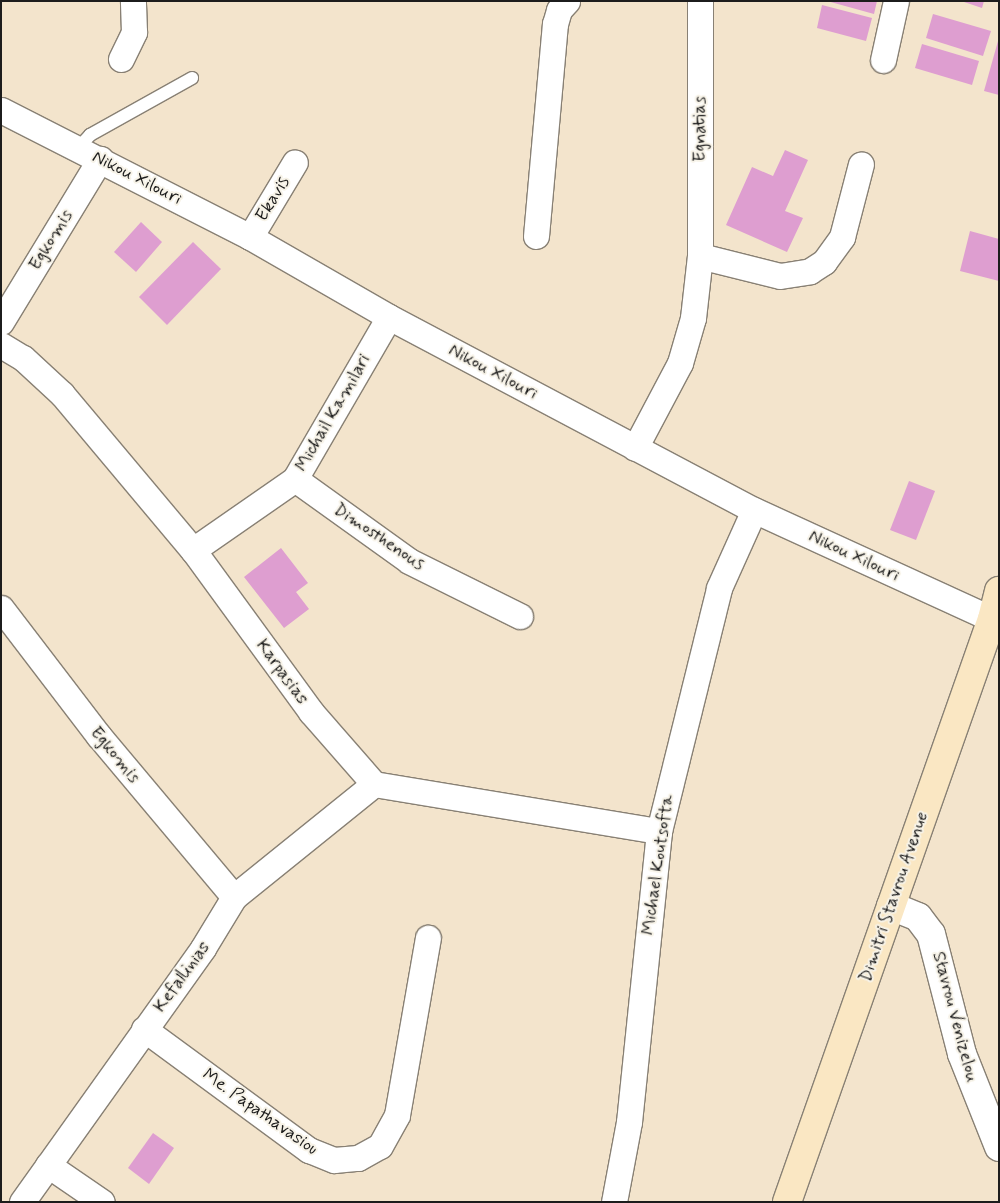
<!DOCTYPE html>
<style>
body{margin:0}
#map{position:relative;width:1000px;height:1203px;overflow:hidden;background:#f3e4cc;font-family:Mynerve,sans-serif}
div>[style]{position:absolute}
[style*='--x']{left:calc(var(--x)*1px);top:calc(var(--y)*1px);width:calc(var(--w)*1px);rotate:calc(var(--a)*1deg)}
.building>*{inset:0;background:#de9ed0}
.roads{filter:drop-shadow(1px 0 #888074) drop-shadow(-1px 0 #888074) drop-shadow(0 1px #888074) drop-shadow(0 -1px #888074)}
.service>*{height:12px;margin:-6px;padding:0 6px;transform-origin:6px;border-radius:6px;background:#fff}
.minor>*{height:25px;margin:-12.5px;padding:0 12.5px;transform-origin:12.5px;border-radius:12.5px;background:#fff}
.tertiary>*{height:28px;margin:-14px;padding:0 14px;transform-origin:14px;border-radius:14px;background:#fff}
.secondary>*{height:28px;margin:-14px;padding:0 14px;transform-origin:14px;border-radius:14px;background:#fae7c3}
span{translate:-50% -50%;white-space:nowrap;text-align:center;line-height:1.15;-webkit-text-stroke:4px #f7f3e8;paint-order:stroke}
.street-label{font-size:18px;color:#1c1c1c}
.frame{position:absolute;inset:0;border:2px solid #1c1c1c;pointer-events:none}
</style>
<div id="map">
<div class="building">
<div style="clip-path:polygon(827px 1px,877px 1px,874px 14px)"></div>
<div style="clip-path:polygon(961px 1px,984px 1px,982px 8px)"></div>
<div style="clip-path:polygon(822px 5px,872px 18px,866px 41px,817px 28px)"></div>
<div style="clip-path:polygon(933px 14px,991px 31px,983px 56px,926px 38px)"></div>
<div style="clip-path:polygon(998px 41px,999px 41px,999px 95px,984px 91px)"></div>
<div style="clip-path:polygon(922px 44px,979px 61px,972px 85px,915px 68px)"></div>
<div style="clip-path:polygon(785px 150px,808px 160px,785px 211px,803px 218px,787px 252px,726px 225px,752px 167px,773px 176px)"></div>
<div style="clip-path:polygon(141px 222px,162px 242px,136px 272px,114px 252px)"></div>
<div style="clip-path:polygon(970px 231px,999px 239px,999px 281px,960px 271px)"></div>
<div style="clip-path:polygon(193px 242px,221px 269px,167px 325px,139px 297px)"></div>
<div style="clip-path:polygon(909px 481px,935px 491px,916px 540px,890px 530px)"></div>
<div style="clip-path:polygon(281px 548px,308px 583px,296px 592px,309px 609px,284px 628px,244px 577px)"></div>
<div style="clip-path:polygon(153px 1133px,174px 1148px,149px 1184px,128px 1168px)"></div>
</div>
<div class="roads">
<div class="service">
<div style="--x:78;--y:148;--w:18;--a:-47"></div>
<div style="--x:90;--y:135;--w:117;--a:-29.2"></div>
</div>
<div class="minor">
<div style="--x:121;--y:59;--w:30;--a:-64"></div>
<div style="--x:134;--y:32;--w:31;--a:-92"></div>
<div style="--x:883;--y:60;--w:60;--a:-77.6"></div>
<div style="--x:1;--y:110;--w:280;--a:27"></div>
<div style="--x:250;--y:237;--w:160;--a:29.9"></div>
<div style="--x:389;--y:317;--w:413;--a:27.9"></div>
<div style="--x:754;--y:510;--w:262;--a:24.6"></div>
<div style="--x:536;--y:236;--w:213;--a:-84.9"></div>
<div style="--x:555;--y:24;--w:15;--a:-74"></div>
<div style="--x:559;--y:10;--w:12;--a:-48"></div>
<div style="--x:250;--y:237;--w:87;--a:-59"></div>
<div style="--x:700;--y:256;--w:82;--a:14"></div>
<div style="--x:780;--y:276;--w:30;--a:-9"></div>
<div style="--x:810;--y:271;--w:17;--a:-33"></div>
<div style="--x:824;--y:262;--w:31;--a:-54"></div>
<div style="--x:842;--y:237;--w:75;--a:-75.4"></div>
<div style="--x:1;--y:322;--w:191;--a:-58.7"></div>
<div style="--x:1;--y:345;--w:26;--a:31"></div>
<div style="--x:23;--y:358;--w:53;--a:42.7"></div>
<div style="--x:62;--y:394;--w:204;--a:50"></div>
<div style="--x:193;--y:550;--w:200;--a:53.9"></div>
<div style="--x:311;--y:712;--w:96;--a:48.8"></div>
<div style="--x:374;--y:784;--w:289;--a:9.4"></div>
<div style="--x:635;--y:448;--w:96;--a:-62.1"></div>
<div style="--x:680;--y:363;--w:47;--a:-73.9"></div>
<div style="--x:693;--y:318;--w:62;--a:-83.6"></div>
<div style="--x:700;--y:256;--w:255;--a:-90"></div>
<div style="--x:295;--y:479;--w:140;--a:35.7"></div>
<div style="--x:409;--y:561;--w:124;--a:26.4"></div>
<div style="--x:193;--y:550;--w:124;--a:-34.8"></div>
<div style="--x:295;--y:479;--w:187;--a:-59.9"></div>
<div style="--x:1;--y:608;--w:161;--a:52.6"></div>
<div style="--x:99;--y:736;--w:210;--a:50"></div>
<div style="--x:144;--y:1029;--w:205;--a:36.3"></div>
<div style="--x:309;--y:1150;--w:27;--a:22"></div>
<div style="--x:334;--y:1160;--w:24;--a:-5"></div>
<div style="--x:358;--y:1158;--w:25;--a:-29"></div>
<div style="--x:380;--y:1146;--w:35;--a:-61"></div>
<div style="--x:397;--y:1115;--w:180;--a:-80.1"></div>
<div style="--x:48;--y:1165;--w:65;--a:34.4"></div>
<div style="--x:22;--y:1202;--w:312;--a:-54.5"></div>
<div style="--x:203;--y:948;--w:60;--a:-58.7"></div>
<div style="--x:234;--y:897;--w:180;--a:-38.9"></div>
<div style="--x:614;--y:1202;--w:81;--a:-79.4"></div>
<div style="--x:629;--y:1122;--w:293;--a:-84.1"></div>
<div style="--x:659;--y:831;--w:250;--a:-76.1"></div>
<div style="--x:719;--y:588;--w:85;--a:-65.8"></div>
</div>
<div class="tertiary">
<div style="--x:891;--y:906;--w:29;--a:22"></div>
<div style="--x:918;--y:917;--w:21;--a:53"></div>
<div style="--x:931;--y:934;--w:124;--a:75.5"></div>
<div style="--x:962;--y:1054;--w:100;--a:68.3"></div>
</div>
<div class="secondary">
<div style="--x:787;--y:1202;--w:618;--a:-70.63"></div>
<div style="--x:992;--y:619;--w:29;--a:-76"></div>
</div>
</div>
<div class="street-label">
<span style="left:700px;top:129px;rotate:-90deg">Egnatias</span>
<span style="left:137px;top:178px;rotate:27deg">Nikou Xilouri</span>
<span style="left:273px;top:199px;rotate:-59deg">Ekavis</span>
<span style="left:51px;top:240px;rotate:-59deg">Egkomis</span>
<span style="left:493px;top:372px;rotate:28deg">Nikou Xilouri</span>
<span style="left:333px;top:413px;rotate:-60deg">Michail Kamilari</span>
<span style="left:379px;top:537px;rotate:34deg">Dimosthenous</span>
<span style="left:854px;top:556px;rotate:25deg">Nikou Xilouri</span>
<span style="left:282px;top:672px;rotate:54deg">Karpasias</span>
<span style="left:115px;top:755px;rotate:50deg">Egkomis</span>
<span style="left:658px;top:865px;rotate:-82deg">Michael Koutsofta</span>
<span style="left:894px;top:897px;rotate:-71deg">Dimitri Stavrou Avenue</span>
<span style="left:182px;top:977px;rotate:-54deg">Kefallinias</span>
<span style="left:955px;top:1017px;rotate:75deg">Stavrou Venizelou</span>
<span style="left:260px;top:1112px;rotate:35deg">Me. Papathavasiou</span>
</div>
<div class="frame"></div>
</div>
